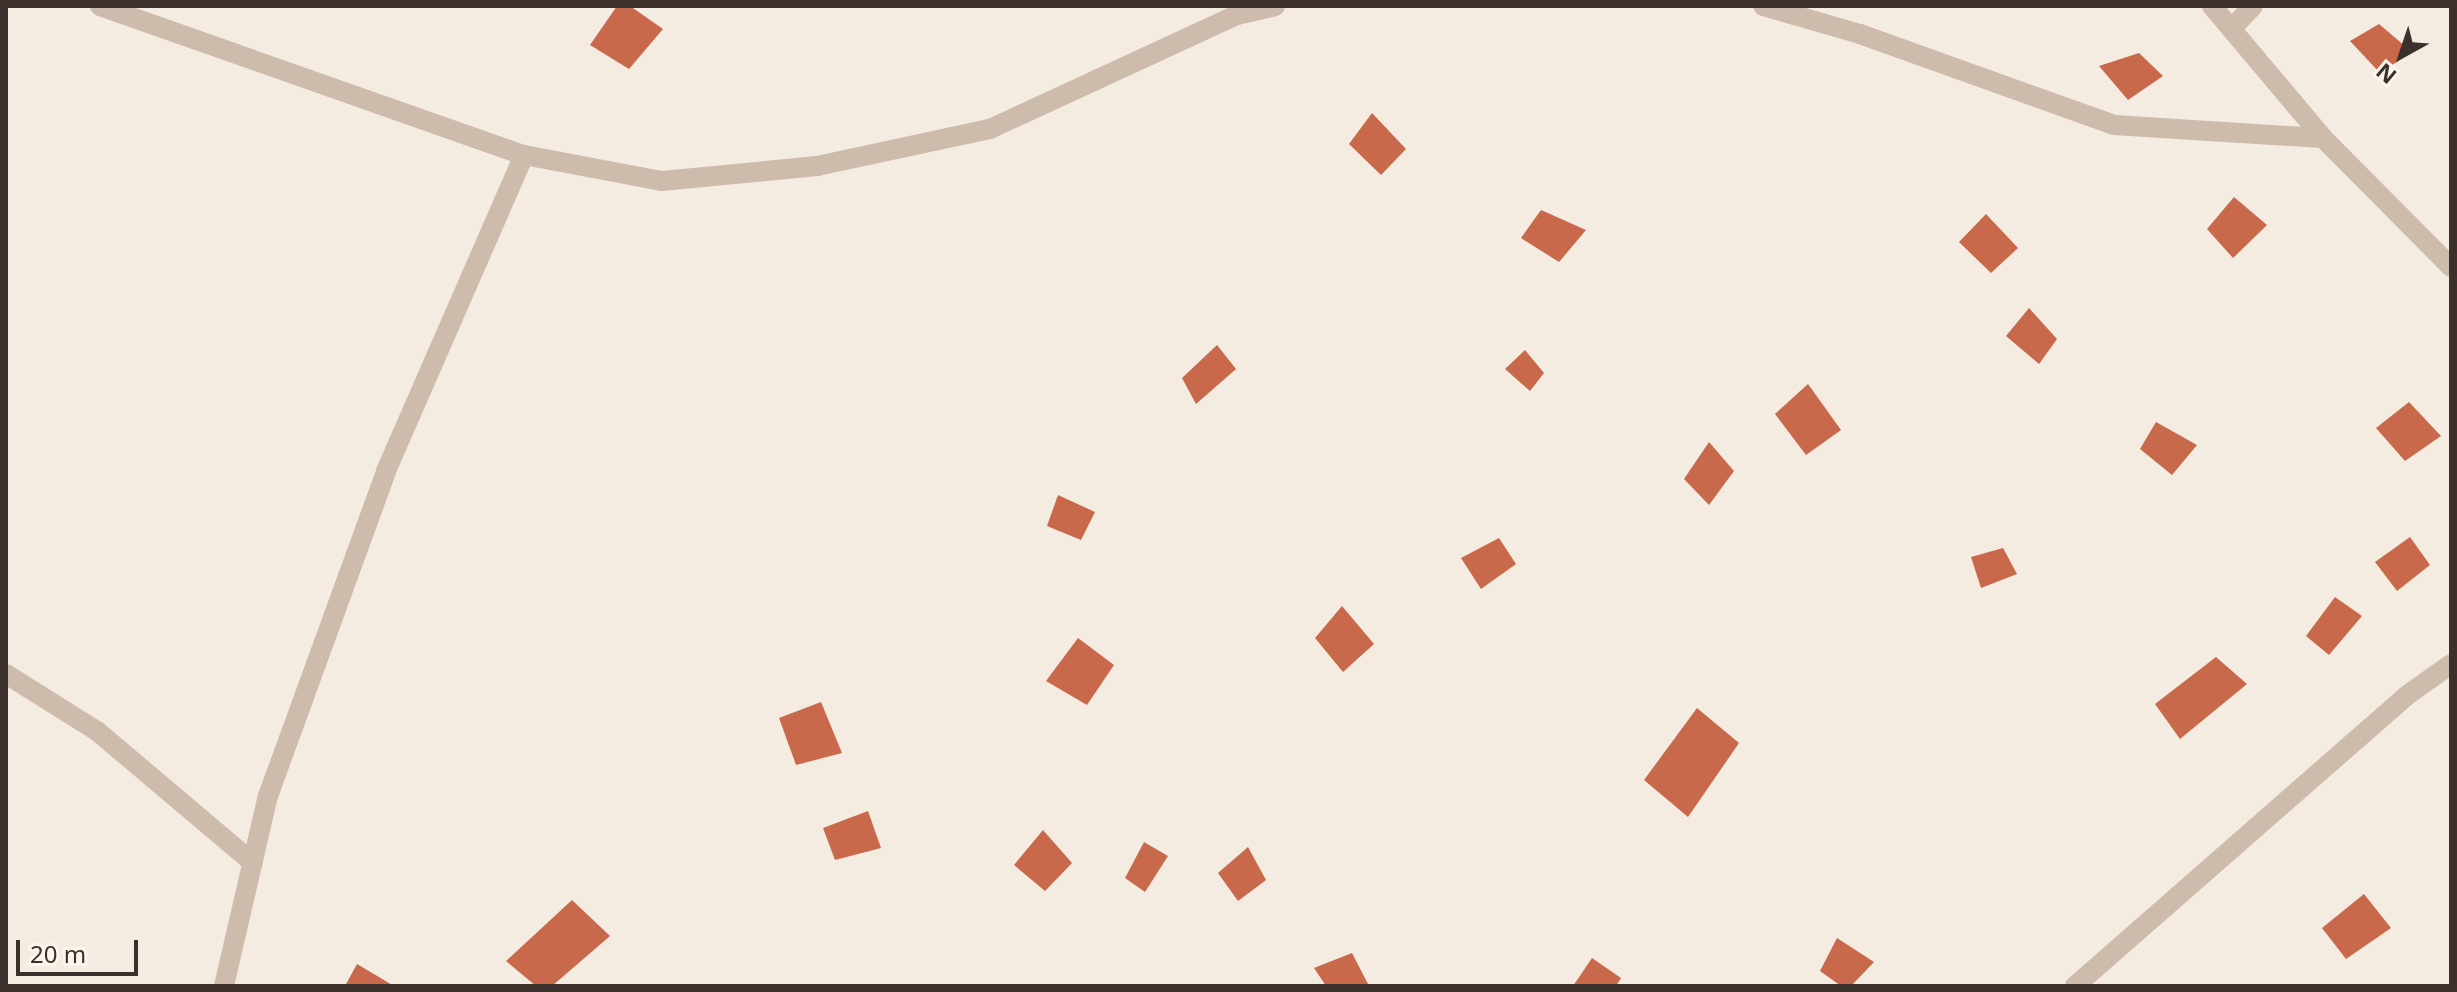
<!DOCTYPE html>
<style>
body{margin:0}
#map{position:relative;width:2457px;height:992px;overflow:hidden;background:#f4ebe1;font-family:"Noto Sans",sans-serif}
div>[style]{position:absolute}
[style*='--x']{left:calc(var(--x)*1px);top:calc(var(--y)*1px);width:calc(var(--w)*1px);rotate:calc(var(--a)*1deg)}
.building>*{inset:0;background:#c8694b}
.minor>*{height:20px;margin:-10px;padding:0 10px;transform-origin:10px;border-radius:10px;background:#cdbbac}
span{translate:-50% -50%;white-space:nowrap;text-align:center;line-height:1.15;-webkit-text-stroke:7px #fbf5ee;paint-order:stroke}
.frame{position:absolute;inset:0;border:8px solid #3b302b;pointer-events:none}
.north{position:absolute;left:2361px;top:16px;width:80px;height:80px;-webkit-text-stroke:6px #fbf5ee;paint-order:stroke;rotate:220deg;font-size:22px;font-weight:700;line-height:32px;text-align:center;color:#3b302b}
.north::after{content:'';display:block;margin:auto;width:28px;height:36px;background:#3b302b;clip-path:polygon(50% 0,100% 100%,50% 72%,0 100%)}
.scale{position:absolute;left:16px;top:940px;width:122px;height:36px;box-sizing:border-box;border:4px solid #3b302b;border-top:0;padding-left:10px;font-size:24px;line-height:28px;white-space:nowrap;color:#3b302b;-webkit-text-stroke:6px #fbf5ee;paint-order:stroke}
</style>
<div id="map">
<div class="building">
<div style="clip-path:polygon(617px 6px,630px 6px,663px 29px,629px 69px,590px 45px)"></div>
<div style="clip-path:polygon(2379px 24px,2412px 52px,2380px 73px,2350px 41px)"></div>
<div style="clip-path:polygon(2139px 53px,2163px 76px,2128px 100px,2099px 66px)"></div>
<div style="clip-path:polygon(1372px 113px,1406px 149px,1381px 175px,1349px 144px)"></div>
<div style="clip-path:polygon(2234px 197px,2267px 225px,2233px 258px,2207px 229px)"></div>
<div style="clip-path:polygon(1541px 210px,1586px 230px,1559px 262px,1521px 238px)"></div>
<div style="clip-path:polygon(1986px 214px,2018px 248px,1991px 273px,1959px 242px)"></div>
<div style="clip-path:polygon(2029px 308px,2057px 339px,2039px 364px,2006px 336px)"></div>
<div style="clip-path:polygon(1217px 345px,1236px 369px,1196px 404px,1182px 378px)"></div>
<div style="clip-path:polygon(1525px 350px,1544px 373px,1530px 391px,1505px 369px)"></div>
<div style="clip-path:polygon(1808px 384px,1841px 430px,1806px 455px,1775px 414px)"></div>
<div style="clip-path:polygon(2409px 402px,2441px 436px,2405px 461px,2376px 428px)"></div>
<div style="clip-path:polygon(2156px 422px,2197px 445px,2172px 475px,2140px 449px)"></div>
<div style="clip-path:polygon(1709px 442px,1734px 471px,1709px 505px,1684px 479px)"></div>
<div style="clip-path:polygon(1058px 495px,1095px 512px,1081px 540px,1047px 526px)"></div>
<div style="clip-path:polygon(2410px 537px,2430px 565px,2397px 591px,2375px 562px)"></div>
<div style="clip-path:polygon(1499px 538px,1516px 564px,1481px 589px,1461px 558px)"></div>
<div style="clip-path:polygon(2003px 548px,2017px 574px,1981px 588px,1971px 557px)"></div>
<div style="clip-path:polygon(2335px 597px,2362px 616px,2329px 655px,2306px 636px)"></div>
<div style="clip-path:polygon(1342px 606px,1374px 644px,1343px 672px,1315px 638px)"></div>
<div style="clip-path:polygon(1078px 638px,1114px 665px,1087px 705px,1046px 681px)"></div>
<div style="clip-path:polygon(2216px 657px,2247px 684px,2180px 739px,2155px 704px)"></div>
<div style="clip-path:polygon(821px 702px,842px 753px,796px 765px,779px 718px)"></div>
<div style="clip-path:polygon(1697px 708px,1739px 743px,1688px 817px,1644px 780px)"></div>
<div style="clip-path:polygon(868px 811px,881px 848px,835px 860px,823px 828px)"></div>
<div style="clip-path:polygon(1043px 830px,1072px 863px,1045px 891px,1014px 865px)"></div>
<div style="clip-path:polygon(1144px 842px,1168px 856px,1145px 892px,1125px 878px)"></div>
<div style="clip-path:polygon(1248px 847px,1266px 880px,1238px 901px,1218px 873px)"></div>
<div style="clip-path:polygon(2364px 894px,2391px 928px,2346px 959px,2322px 928px)"></div>
<div style="clip-path:polygon(572px 900px,610px 936px,552px 986px,536px 986px,506px 961px)"></div>
<div style="clip-path:polygon(1837px 938px,1874px 962px,1851px 986px,1841px 986px,1820px 971px)"></div>
<div style="clip-path:polygon(1352px 953px,1368px 984px,1326px 986px,1314px 968px)"></div>
<div style="clip-path:polygon(1592px 958px,1621px 978px,1616px 986px,1573px 986px)"></div>
<div style="clip-path:polygon(357px 964px,394px 986px,345px 986px)"></div>
</div>
<div class="minor">
<div style="--x:100;--y:6;--w:449;--a:19.4"></div>
<div style="--x:524;--y:155;--w:140;--a:10.7"></div>
<div style="--x:662;--y:181;--w:156;--a:-5.5"></div>
<div style="--x:817;--y:166;--w:177;--a:-12.1"></div>
<div style="--x:990;--y:129;--w:272;--a:-24.8"></div>
<div style="--x:1237;--y:15;--w:39;--a:-13"></div>
<div style="--x:1763;--y:6;--w:101;--a:16.1"></div>
<div style="--x:1860;--y:34;--w:270;--a:19.7"></div>
<div style="--x:2114;--y:125;--w:209;--a:3.6"></div>
<div style="--x:2212;--y:6;--w:172;--a:49.9"></div>
<div style="--x:2323;--y:138;--w:182;--a:45.2"></div>
<div style="--x:2232;--y:28;--w:30;--a:-46"></div>
<div style="--x:6;--y:674;--w:107;--a:32.1"></div>
<div style="--x:97;--y:731;--w:204;--a:40.2"></div>
<div style="--x:224;--y:986;--w:195;--a:-77"></div>
<div style="--x:268;--y:796;--w:346;--a:-70"></div>
<div style="--x:386;--y:471;--w:345;--a:-66.4"></div>
<div style="--x:2075;--y:986;--w:440;--a:-41.2"></div>
<div style="--x:2406;--y:696;--w:55;--a:-35.4"></div>
</div>
<div class="frame"></div>
<div class="north">N</div>
<div class="scale">20 m</div>
</div>
